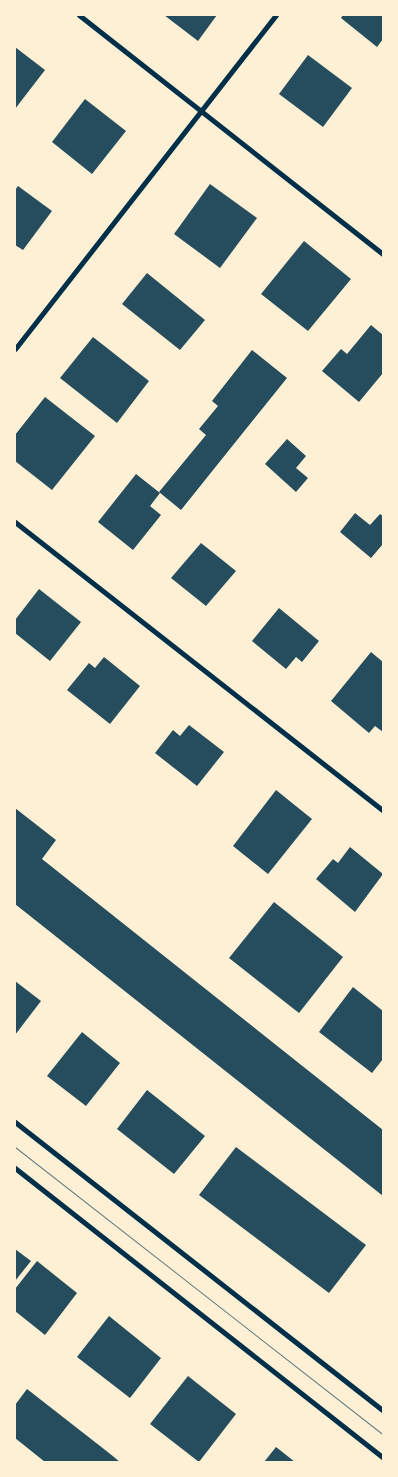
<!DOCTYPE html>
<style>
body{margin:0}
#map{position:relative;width:398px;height:1477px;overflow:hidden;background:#fdf0d5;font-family:Jost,sans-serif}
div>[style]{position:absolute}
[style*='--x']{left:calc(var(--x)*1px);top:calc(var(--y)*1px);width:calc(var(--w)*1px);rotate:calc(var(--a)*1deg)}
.building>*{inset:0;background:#264d5e}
.minor>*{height:5px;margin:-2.5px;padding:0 2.5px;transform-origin:2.5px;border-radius:2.5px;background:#003049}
.tram>*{height:1px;margin:-0.5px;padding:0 0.5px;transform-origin:0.5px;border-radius:0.5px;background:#657d81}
span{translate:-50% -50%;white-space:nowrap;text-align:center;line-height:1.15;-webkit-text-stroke:5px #fdf0d5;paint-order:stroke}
.frame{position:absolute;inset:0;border:16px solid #fdf0d5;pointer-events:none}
</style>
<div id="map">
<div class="building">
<div style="clip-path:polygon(164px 15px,217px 15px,198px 41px)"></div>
<div style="clip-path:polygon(343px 15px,383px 15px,383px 39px,377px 47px,341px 18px)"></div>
<div style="clip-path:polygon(15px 47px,45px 70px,15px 109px)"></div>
<div style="clip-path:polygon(308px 55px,352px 88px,323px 127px,279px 94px)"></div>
<div style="clip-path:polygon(85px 99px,126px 131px,92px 174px,52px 142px)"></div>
<div style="clip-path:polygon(210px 184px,257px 218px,220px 268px,174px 234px)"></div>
<div style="clip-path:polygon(18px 186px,52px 211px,23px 250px,15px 245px,15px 190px)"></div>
<div style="clip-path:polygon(304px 241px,351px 279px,308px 331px,261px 294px)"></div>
<div style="clip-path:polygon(147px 273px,205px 320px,180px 350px,122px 304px)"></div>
<div style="clip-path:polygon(371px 325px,383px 335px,383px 373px,359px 402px,322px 371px,341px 349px,347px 354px)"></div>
<div style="clip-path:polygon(93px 337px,149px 381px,117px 423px,60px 378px)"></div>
<div style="clip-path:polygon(252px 350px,287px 378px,181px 510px,159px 492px,206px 435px,199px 429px,218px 406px,212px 401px)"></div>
<div style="clip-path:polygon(45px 397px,95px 436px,52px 490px,15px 461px,15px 435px)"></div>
<div style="clip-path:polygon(287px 439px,306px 456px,296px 468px,308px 478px,296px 492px,265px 464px)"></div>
<div style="clip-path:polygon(136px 474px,160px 493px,150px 506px,161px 515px,133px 550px,98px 522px)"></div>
<div style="clip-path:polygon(355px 513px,370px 525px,380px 514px,383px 516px,383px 544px,371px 558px,340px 532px)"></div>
<div style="clip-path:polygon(201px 543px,236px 571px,206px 606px,171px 578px)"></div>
<div style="clip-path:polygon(39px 589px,81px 622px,50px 661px,15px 633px,15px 620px)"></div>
<div style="clip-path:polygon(279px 608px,319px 641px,302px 662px,296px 657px,286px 669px,252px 641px)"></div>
<div style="clip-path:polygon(371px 652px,383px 662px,383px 732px,375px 726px,369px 733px,331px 701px)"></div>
<div style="clip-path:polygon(104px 657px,140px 686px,110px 724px,67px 690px,89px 663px,95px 668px)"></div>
<div style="clip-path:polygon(189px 725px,224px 752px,197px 786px,155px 753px,173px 730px,180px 736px)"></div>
<div style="clip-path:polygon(276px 790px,312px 819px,268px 874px,233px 846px)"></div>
<div style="clip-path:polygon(15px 808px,56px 840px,42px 859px,383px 1130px,383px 1196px,15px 904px)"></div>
<div style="clip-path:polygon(350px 847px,383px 874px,355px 912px,316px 879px,333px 859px,338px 863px)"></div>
<div style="clip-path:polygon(274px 902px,343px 957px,299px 1013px,229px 958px)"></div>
<div style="clip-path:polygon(15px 981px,41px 1001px,15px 1035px)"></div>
<div style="clip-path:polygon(353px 987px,383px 1011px,383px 1059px,372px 1073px,319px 1032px)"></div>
<div style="clip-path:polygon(82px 1032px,120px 1063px,86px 1106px,47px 1076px)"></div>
<div style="clip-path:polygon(147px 1090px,205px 1136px,174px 1174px,117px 1129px)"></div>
<div style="clip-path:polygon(236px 1147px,366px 1245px,329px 1293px,199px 1195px)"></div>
<div style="clip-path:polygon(15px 1249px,31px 1261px,15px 1281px)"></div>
<div style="clip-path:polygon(37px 1261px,77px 1293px,45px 1335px,15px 1311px,15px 1289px)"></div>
<div style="clip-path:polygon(109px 1316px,161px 1358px,130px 1398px,77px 1357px)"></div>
<div style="clip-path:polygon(188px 1376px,236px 1414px,199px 1462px,150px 1424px)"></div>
<div style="clip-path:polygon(27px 1389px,109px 1453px,120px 1462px,45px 1462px,15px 1438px,15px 1405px)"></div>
<div style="clip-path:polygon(276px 1447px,295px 1462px,264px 1462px)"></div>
</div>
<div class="minor">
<div style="--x:79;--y:15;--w:387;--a:38.2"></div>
<div style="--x:15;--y:349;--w:424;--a:-52"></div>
<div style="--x:15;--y:522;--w:468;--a:38.1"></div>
<div style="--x:15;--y:1122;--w:468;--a:38.1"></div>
<div style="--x:15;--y:1168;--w:469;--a:38.2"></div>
</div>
<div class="tram">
<div style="--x:15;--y:1147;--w:467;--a:38"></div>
</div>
<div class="frame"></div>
</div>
